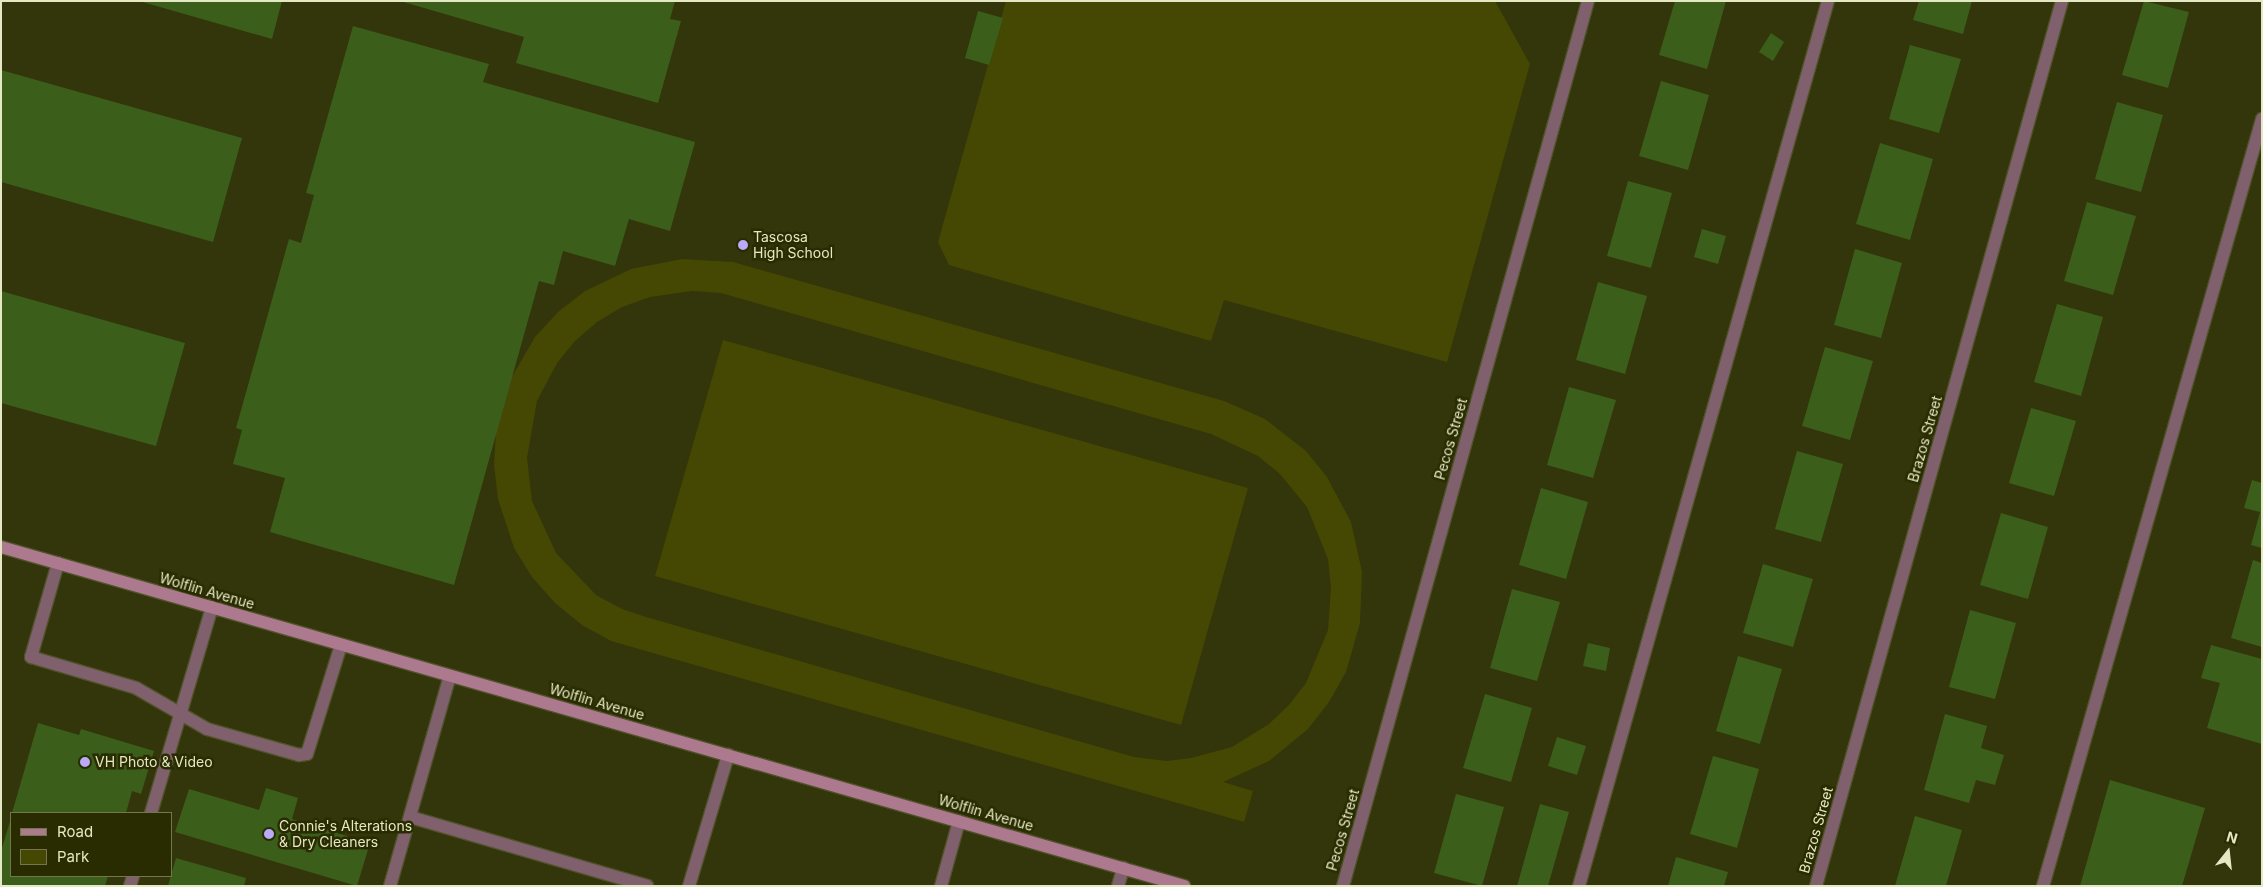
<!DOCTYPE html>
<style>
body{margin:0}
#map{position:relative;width:2263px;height:887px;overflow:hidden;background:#33350a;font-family:Inter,sans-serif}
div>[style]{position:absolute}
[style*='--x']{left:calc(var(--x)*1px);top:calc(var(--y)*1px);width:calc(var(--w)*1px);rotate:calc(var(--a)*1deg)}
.green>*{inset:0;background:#454803}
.building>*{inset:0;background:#3c5e1b}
.roads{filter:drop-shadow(1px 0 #4f5228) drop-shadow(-1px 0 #4f5228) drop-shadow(0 1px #4f5228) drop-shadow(0 -1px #4f5228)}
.service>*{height:12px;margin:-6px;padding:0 6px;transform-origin:6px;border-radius:6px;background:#80606d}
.minor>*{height:12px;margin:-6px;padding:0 6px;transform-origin:6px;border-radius:6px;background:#80606d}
.tertiary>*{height:12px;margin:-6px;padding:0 6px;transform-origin:6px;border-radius:6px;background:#80606d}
.secondary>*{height:12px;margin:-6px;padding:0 6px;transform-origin:6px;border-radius:6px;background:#ac798e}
.dots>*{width:14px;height:14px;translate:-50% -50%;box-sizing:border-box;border:2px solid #292b00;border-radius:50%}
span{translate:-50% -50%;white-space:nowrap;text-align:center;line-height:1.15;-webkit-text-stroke:5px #292b00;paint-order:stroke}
.poi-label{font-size:14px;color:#e5e9c3}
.left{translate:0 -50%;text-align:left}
.street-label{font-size:14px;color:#e5e9c3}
.frame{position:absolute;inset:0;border:2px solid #e5e9c3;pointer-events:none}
.legend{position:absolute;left:10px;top:812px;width:162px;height:65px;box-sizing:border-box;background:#292b00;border:1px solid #74774e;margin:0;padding:6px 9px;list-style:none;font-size:15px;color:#e5e9c3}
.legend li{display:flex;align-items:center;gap:10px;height:25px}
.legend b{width:25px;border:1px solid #74774e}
.north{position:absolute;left:2203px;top:827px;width:50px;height:50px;-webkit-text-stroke:4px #292b00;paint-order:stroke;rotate:16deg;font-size:14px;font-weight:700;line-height:20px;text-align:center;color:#e5e9c3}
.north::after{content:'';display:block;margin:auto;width:18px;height:22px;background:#e5e9c3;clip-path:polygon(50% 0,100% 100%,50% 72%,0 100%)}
</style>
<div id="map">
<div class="green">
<div style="clip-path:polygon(1006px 1px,1495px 1px,1530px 64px,1447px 362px,1224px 300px,1211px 341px,949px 265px,938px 242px)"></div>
<div style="clip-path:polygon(evenodd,682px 259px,733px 262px,1224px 401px,1265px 419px,1306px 451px,1327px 477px,1351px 522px,1362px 572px,1360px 623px,1346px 672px,1329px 702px,1308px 729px,1269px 761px,1223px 782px,1253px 791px,1244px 822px,611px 641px,582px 625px,555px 603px,532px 577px,514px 548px,498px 499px,494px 465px,496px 431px,509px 382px,535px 337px,558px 312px,585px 291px,631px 269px,682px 259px,692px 291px,721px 293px,1211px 434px,1258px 456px,1280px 474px,1307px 507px,1328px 559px,1331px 588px,1328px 630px,1306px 683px,1289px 705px,1269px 724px,1232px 747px,1191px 758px,1167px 761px,1134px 757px,646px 617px,622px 609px,596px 595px,556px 553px,532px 501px,527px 458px,537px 401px,557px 363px,575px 341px,597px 322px,622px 307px,650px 297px,692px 291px)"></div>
<div style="clip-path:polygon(723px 340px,1248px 488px,1181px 725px,655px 576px)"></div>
</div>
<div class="building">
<div style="clip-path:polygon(139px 1px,282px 1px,272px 39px)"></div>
<div style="clip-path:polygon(400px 1px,675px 1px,670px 19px,681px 21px,658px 103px,516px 63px,524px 37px)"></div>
<div style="clip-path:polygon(1675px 1px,1726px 1px,1707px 69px,1659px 55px)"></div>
<div style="clip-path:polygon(1919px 1px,1972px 1px,1963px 34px,1913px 20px)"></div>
<div style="clip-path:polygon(2144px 1px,2189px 12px,2168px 88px,2122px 75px)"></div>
<div style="clip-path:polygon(978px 11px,1003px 18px,989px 65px,965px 58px)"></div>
<div style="clip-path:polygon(353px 26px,489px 64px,483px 82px,695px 142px,670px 231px,629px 219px,615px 266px,563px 251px,554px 285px,539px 281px,454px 585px,270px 532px,285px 478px,233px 464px,242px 430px,236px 428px,289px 239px,301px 243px,314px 195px,306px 193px)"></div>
<div style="clip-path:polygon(1771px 33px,1784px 42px,1773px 61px,1759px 52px)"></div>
<div style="clip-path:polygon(1910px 45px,1961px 59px,1939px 133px,1889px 119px)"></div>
<div style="clip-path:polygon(1px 70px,242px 138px,213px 242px,1px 182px)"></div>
<div style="clip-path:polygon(1661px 81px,1709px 95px,1688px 170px,1639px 156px)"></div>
<div style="clip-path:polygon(2117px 102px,2163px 115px,2141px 192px,2095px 179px)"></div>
<div style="clip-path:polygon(1880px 143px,1933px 159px,1910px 240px,1856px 224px)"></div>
<div style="clip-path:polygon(1628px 181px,1672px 193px,1651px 268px,1607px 256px)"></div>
<div style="clip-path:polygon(2087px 202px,2136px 216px,2113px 295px,2064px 281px)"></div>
<div style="clip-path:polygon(1702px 229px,1726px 236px,1718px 264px,1694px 257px)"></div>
<div style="clip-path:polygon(1855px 249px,1902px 263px,1881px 338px,1834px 325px)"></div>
<div style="clip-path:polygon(1598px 282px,1647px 296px,1625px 374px,1576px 360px)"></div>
<div style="clip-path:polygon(1px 291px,185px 343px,156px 446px,1px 403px)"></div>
<div style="clip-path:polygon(2057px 304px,2103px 317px,2081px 396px,2034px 382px)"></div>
<div style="clip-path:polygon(1825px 347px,1873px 361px,1850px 440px,1802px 426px)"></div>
<div style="clip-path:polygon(1569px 387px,1616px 400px,1593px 478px,1547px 465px)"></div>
<div style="clip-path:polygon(2031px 408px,2076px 421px,2054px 496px,2009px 483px)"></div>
<div style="clip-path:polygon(1797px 451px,1843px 464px,1821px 542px,1775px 529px)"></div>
<div style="clip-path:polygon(2252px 480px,2262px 483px,2262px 548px,2251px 545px,2260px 512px,2244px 508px)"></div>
<div style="clip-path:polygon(1541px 488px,1588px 502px,1566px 579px,1519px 565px)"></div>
<div style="clip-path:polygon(2001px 513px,2048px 527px,2028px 599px,1980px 585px)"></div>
<div style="clip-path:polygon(2253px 560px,2262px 563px,2262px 647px,2231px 638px)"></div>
<div style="clip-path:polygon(1763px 564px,1813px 579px,1793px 647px,1743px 633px)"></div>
<div style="clip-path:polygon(1512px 589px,1560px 602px,1537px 681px,1490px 668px)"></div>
<div style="clip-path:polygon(1970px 610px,2016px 623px,1995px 699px,1949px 687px)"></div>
<div style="clip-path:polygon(1588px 643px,1610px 648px,1606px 671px,1583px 666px)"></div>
<div style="clip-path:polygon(2211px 645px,2262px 659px,2262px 744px,2207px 728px,2220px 683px,2201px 678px)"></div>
<div style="clip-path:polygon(1738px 656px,1782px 669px,1760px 744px,1716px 731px)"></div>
<div style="clip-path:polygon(1485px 694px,1532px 708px,1511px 782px,1463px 768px)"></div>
<div style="clip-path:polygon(1945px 714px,1987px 726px,1981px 748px,2004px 755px,1995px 785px,1976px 780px,1969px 803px,1924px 790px)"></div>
<div style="clip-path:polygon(38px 723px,79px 735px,81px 729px,154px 751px,141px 794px,132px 791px,126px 813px,12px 813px)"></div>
<div style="clip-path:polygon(1557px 737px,1586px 746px,1577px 775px,1548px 766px)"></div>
<div style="clip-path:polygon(1713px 756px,1759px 769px,1737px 848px,1690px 834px)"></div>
<div style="clip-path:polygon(2110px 780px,2205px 808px,2182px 886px,2080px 886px)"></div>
<div style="clip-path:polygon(266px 788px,298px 798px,292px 819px,370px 843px,357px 886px,175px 832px,189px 789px,259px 810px)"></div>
<div style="clip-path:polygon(1456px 794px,1504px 807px,1482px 886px,1434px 873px)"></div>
<div style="clip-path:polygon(1540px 804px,1569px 812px,1548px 886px,1517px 886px)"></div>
<div style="clip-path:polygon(1915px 816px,1962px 830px,1946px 886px,1895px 886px)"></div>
<div style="clip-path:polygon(11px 818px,11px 876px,108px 876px,105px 886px,1px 886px,1px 851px)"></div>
<div style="clip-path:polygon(1676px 857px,1728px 872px,1724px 886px,1668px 886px)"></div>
<div style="clip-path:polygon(176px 858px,246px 878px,244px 886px,168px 886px)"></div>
</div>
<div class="roads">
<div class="service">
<div style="--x:58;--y:563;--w:98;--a:106"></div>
<div style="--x:31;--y:657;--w:109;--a:16.4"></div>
<div style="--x:136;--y:688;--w:82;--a:30"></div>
<div style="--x:207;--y:729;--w:96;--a:15.8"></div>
<div style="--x:299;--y:755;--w:8;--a:-7"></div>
<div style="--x:307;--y:754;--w:114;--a:-72.7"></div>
<div style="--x:151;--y:813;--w:215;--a:-73.5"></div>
<div style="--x:410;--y:817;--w:247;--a:16.2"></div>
<div style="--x:130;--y:886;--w:10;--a:-73"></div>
<div style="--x:390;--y:886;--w:218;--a:-74.1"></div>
<div style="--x:689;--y:886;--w:137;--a:-73.4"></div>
<div style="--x:941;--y:886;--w:67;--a:-74.5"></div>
<div style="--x:1118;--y:886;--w:19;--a:-74"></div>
<div style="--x:1579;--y:886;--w:919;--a:-74.29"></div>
<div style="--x:2043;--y:886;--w:798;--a:-74.06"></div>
</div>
<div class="minor">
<div style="--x:1816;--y:886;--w:919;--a:-74.47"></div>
</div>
<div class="tertiary">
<div style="--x:1343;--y:886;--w:918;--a:-74.53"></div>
</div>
<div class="secondary">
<div style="--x:1;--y:547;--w:1231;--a:15.99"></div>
</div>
</div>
<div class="dots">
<div style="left:743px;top:245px;background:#b9abf7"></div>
<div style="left:85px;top:762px;background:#b9abf7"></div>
<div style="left:269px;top:834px;background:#b9abf7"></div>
</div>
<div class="poi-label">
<span class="left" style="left:753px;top:245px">Tascosa<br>High School</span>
<span class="left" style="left:95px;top:762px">VH Photo &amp; Video</span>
<span class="left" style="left:279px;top:834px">Connie's Alterations<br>&amp; Dry Cleaners</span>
</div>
<div class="street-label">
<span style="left:1451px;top:439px;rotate:-74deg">Pecos Street</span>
<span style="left:1925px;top:439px;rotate:-74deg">Brazos Street</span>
<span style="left:207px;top:591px;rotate:16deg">Wolflin Avenue</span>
<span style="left:597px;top:702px;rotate:16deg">Wolflin Avenue</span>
<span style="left:986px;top:813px;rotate:16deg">Wolflin Avenue</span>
<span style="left:1343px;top:830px;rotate:-74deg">Pecos Street</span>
<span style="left:1816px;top:830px;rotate:-74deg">Brazos Street</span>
</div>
<div class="frame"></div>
<ul class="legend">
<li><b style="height:6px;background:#ac798e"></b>Road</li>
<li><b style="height:14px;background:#454803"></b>Park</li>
</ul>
<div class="north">N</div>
</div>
